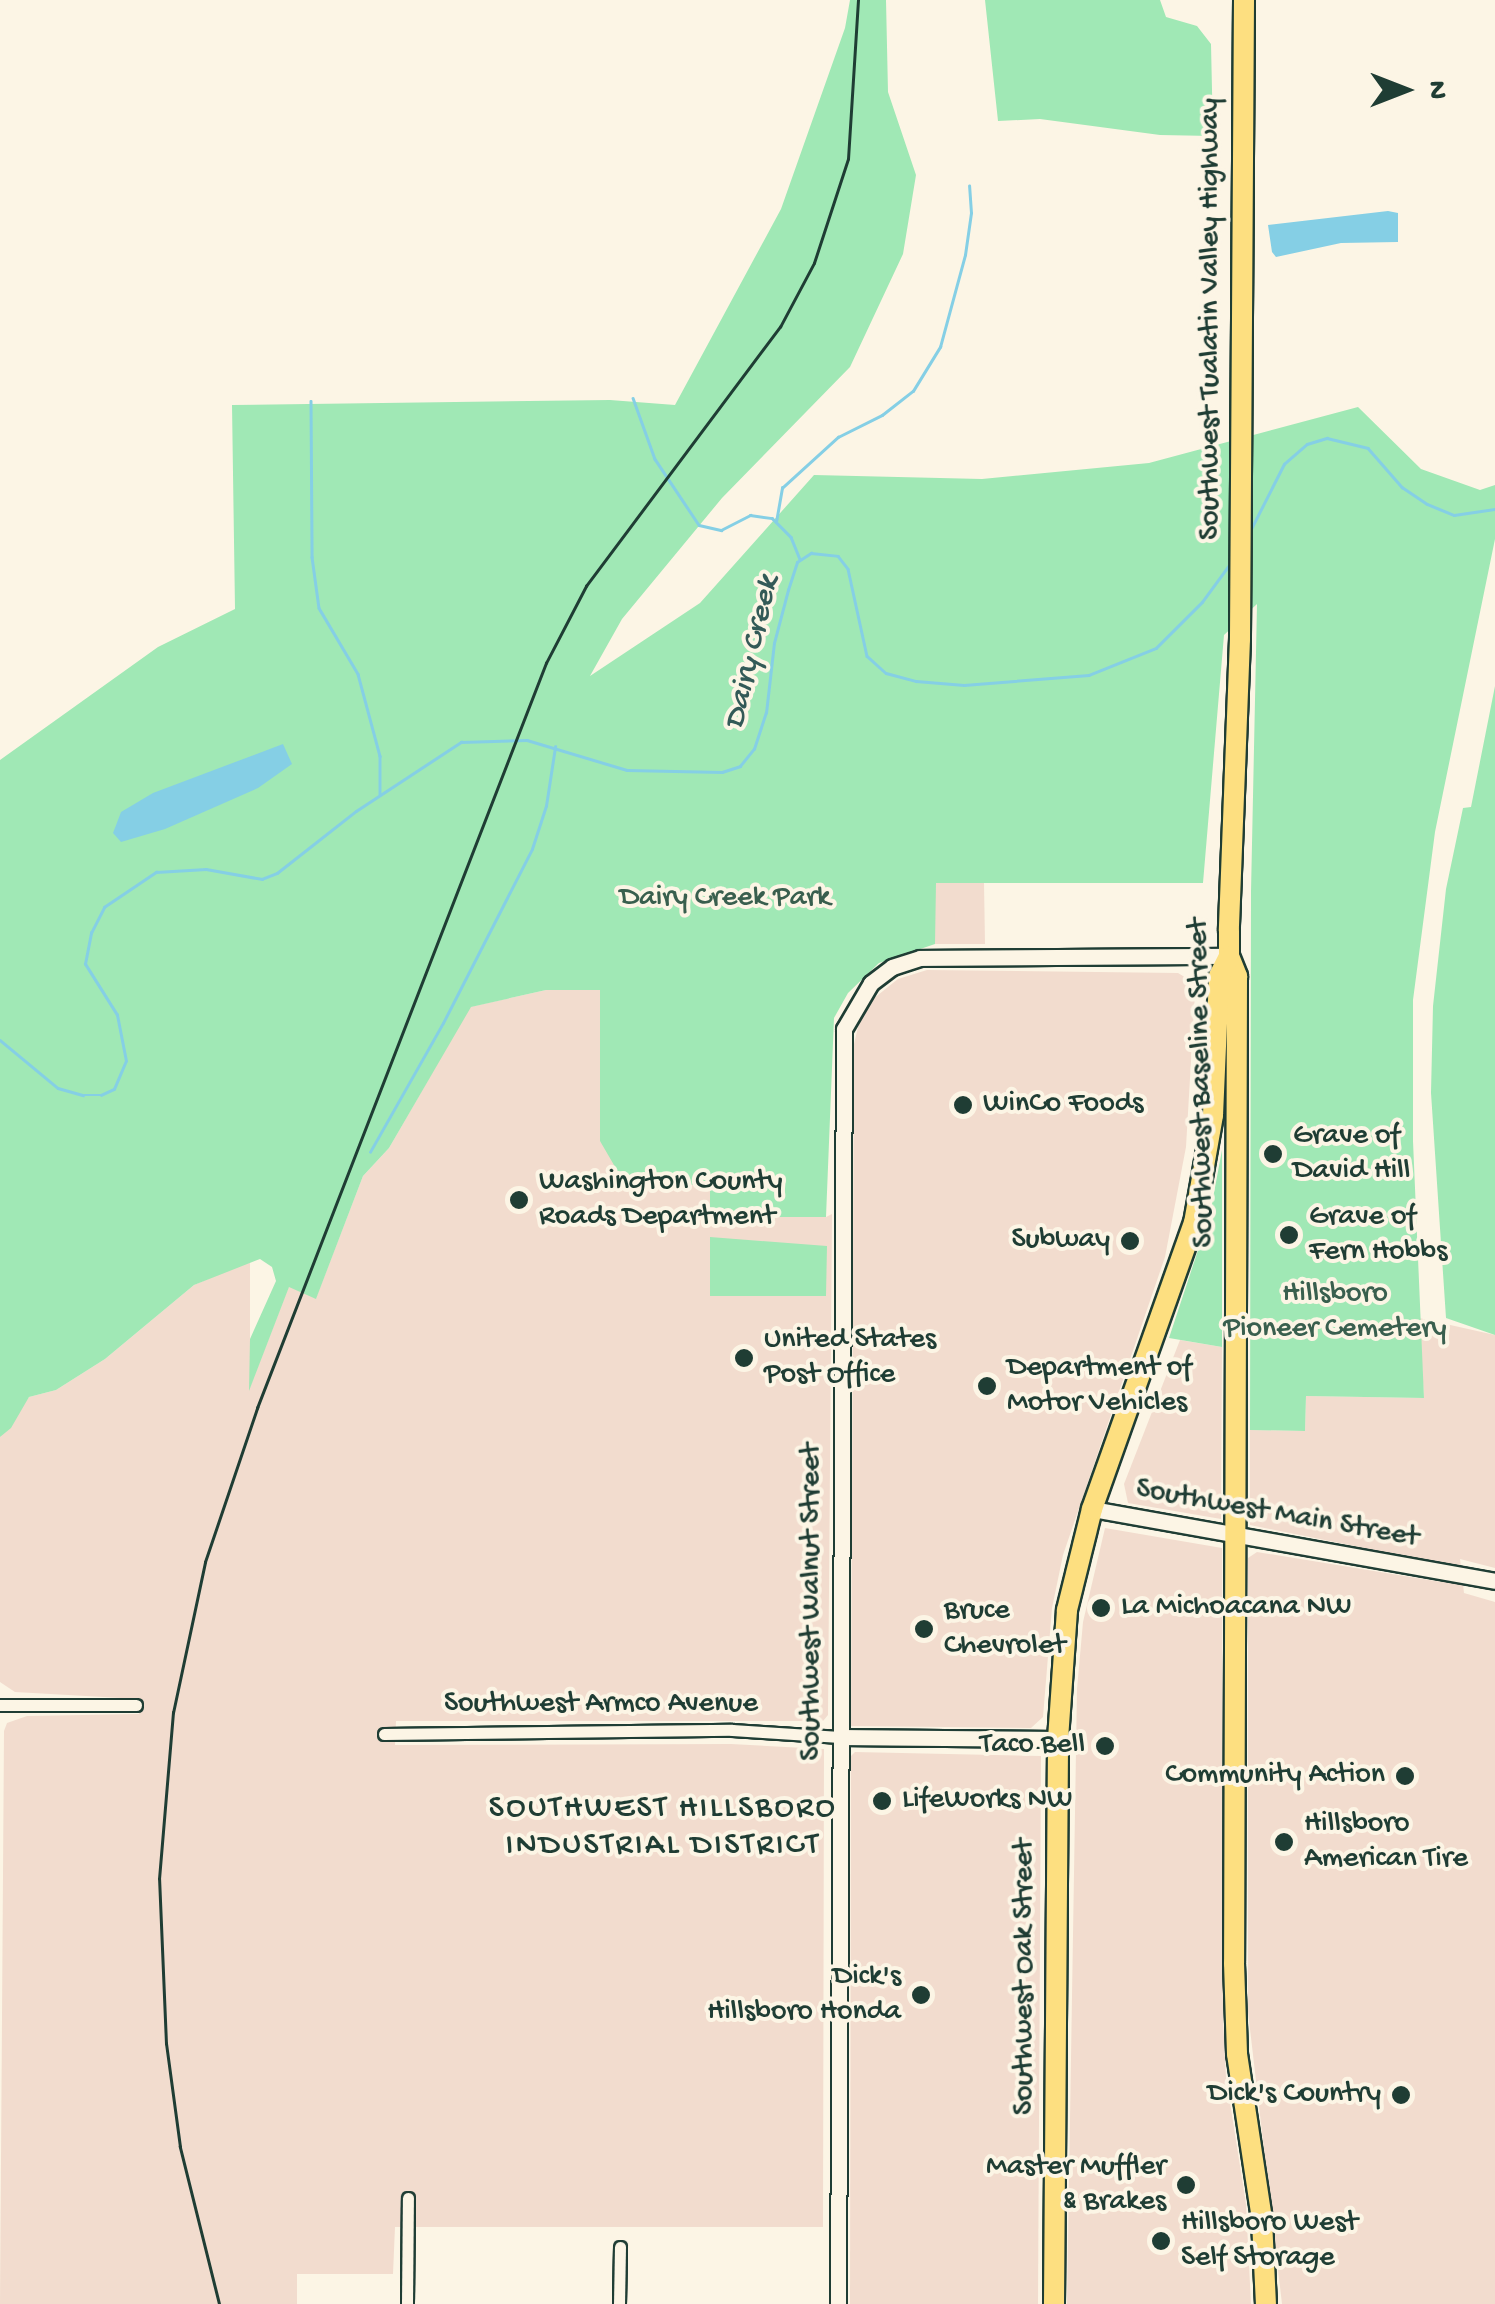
<!DOCTYPE html>
<style>
body{margin:0}
#map{position:relative;width:1495px;height:2304px;overflow:hidden;background:#fcf5e5;font-family:"Gochi Hand",sans-serif}
div>[style]{position:absolute}
[style*='--x']{left:calc(var(--x)*1px);top:calc(var(--y)*1px);width:calc(var(--w)*1px);rotate:calc(var(--a)*1deg)}
.built>*{inset:0;background:#f2dcce}
.green>*{inset:0;background:#a0e8b5}
.water>*{inset:0;background:#85cfe5}
.stream>*{height:2.5px;margin:-1.25px;padding:0 1.25px;transform-origin:1.25px;border-radius:1.25px;background:#85cfe5}
.roads{filter:drop-shadow(2px 0 #1f3d34) drop-shadow(-2px 0 #1f3d34) drop-shadow(0 2px #1f3d34) drop-shadow(0 -2px #1f3d34)}
.street>*{height:11px;margin:-5.5px;padding:0 5.5px;transform-origin:5.5px;border-radius:5.5px;background:#fcf5e5}
.secondary>*{height:15px;margin:-7.5px;padding:0 7.5px;transform-origin:7.5px;border-radius:7.5px;background:#fcf5e5}
.highway>*{height:20px;margin:-10px;padding:0 10px;transform-origin:10px;border-radius:10px;background:#fddf80}
.rail>*{height:2.5px;margin:-1.25px;padding:0 1.25px;transform-origin:1.25px;border-radius:1.25px;background:#1f3d34}
.dots>*{width:28px;height:28px;translate:-50% -50%;box-sizing:border-box;border:5px solid #fcf5e5;border-radius:50%}
span{translate:-50% -50%;white-space:nowrap;text-align:center;line-height:1.15;-webkit-text-stroke:8px #fcf5e5;paint-order:stroke}
.street-label{font-size:30px;color:#1f3d34}
.park-label{font-size:30px;color:#395f4e}
.poi-label{font-size:30px;color:#1f3d34}
.left{translate:0 -50%;text-align:left}
.right{translate:-100% -50%;text-align:right}
.water-label{font-size:32px;color:#335a57;font-style:italic}
.neighbourhood-label{font-size:32px;color:#1f3d34;letter-spacing:2.5px}
.north{position:absolute;left:1355px;top:40px;width:100px;height:100px;-webkit-text-stroke:8px #fcf5e5;paint-order:stroke;rotate:90deg;font-size:28px;font-weight:700;line-height:40px;text-align:center;color:#1f3d34}
.north::after{content:'';display:block;margin:auto;width:35px;height:45px;background:#1f3d34;clip-path:polygon(50% 0,100% 100%,50% 72%,0 100%)}
</style>
<div id="map">
<div class="built">
<div style="clip-path:polygon(935px 883px,984px 883px,985px 944px,935px 944px)"></div>
<div style="clip-path:polygon(927px 970px,1178px 973px,1193px 982px,1195px 993px,1186px 1147px,1165px 1257px,1063px 1555px,1052px 1608px,1043px 1717px,1031px 1728px,851px 1726px,854px 1044px,860px 1019px,873px 999px,898px 979px)"></div>
<div style="clip-path:polygon(546px 990px,600px 990px,600px 1141px,710px 1184px,826px 1217px,832px 1214px,828px 1715px,823px 1721px,396px 1721px,395px 1745px,731px 1744px,824px 1749px,823px 2227px,395px 2227px,393px 2274px,297px 2274px,297px 2304px,0 2304px,4px 1731px,7px 1723px,27px 1716px,139px 1714px,139px 1699px,15px 1692px,0 1682px,0 1437px,29px 1397px,56px 1390px,105px 1359px,194px 1285px,250px 1261px,250px 1387px,289px 1286px,316px 1298px,363px 1176px,389px 1148px,470px 1007px)"></div>
<div style="clip-path:polygon(1419px 1318px,1495px 1335px,1495px 1568px,1460px 1559px,1464px 1593px,1495px 1602px,1495px 2304px,1282px 2304px,1248px 2012px,1248px 1558px,1257px 1552px,1441px 1582px,1439px 1563px,1250px 1525px,1250px 1430px,1305px 1431px,1306px 1396px,1424px 1398px)"></div>
<div style="clip-path:polygon(1180px 1340px,1222px 1347px,1221px 1519px,1128px 1503px,1124px 1484px)"></div>
<div style="clip-path:polygon(1105px 1528px,1222px 1548px,1223px 2019px,1226px 2077px,1246px 2204px,1251px 2304px,1067px 2304px,1077px 1689px,1083px 1622px)"></div>
<div style="clip-path:polygon(855px 1752px,1041px 1756px,1038px 2304px,850px 2304px,851px 1756px)"></div>
</div>
<div class="green">
<div style="clip-path:polygon(850px 0,886px 0,888px 92px,916px 175px,903px 254px,850px 367px,722px 498px,622px 619px,590px 676px,700px 603px,814px 475px,982px 479px,1149px 463px,1358px 407px,1421px 469px,1480px 490px,1495px 485px,1495px 539px,1435px 832px,1413px 1000px,1413px 1141px,1424px 1398px,1306px 1396px,1305px 1431px,1250px 1430px,1251px 892px,1257px 604px,1224px 635px,1203px 883px,936px 883px,935px 944px,879px 963px,848px 993px,834px 1018px,826px 1217px,710px 1217px,710px 1185px,625px 1184px,600px 1141px,600px 990px,546px 990px,471px 1007px,389px 1148px,363px 1176px,316px 1299px,289px 1287px,249px 1391px,250px 1339px,276px 1281px,272px 1267px,260px 1259px,194px 1285px,105px 1359px,56px 1390px,29px 1397px,11px 1428px,0 1437px,0 760px,158px 647px,235px 609px,232px 405px,610px 400px,675px 405px,781px 209px,845px 28px)"></div>
<div style="clip-path:polygon(985px 0,1160px 0,1166px 17px,1197px 26px,1211px 44px,1213px 136px,1160px 135px,1040px 119px,998px 121px)"></div>
<div style="clip-path:polygon(1495px 686px,1495px 1335px,1446px 1318px,1431px 1093px,1433px 1006px,1446px 889px,1463px 808px,1471px 807px)"></div>
<div style="clip-path:polygon(1222px 1150px,1222px 1347px,1169px 1338px,1210px 1214px)"></div>
<div style="clip-path:polygon(710px 1237px,827px 1246px,826px 1296px,710px 1296px)"></div>
</div>
<div class="water">
<div style="clip-path:polygon(1388px 211px,1398px 213px,1398px 242px,1341px 243px,1276px 257px,1272px 252px,1268px 225px)"></div>
<div style="clip-path:polygon(283px 744px,292px 764px,258px 788px,165px 829px,121px 842px,113px 833px,121px 812px,153px 793px)"></div>
</div>
<div class="stream">
<div style="--x:633;--y:398;--w:65;--a:70.2"></div>
<div style="--x:655;--y:459;--w:79;--a:56.3"></div>
<div style="--x:699;--y:525;--w:23;--a:13"></div>
<div style="--x:721;--y:530;--w:33;--a:-27"></div>
<div style="--x:750;--y:515;--w:22;--a:8"></div>
<div style="--x:772;--y:518;--w:27;--a:45"></div>
<div style="--x:791;--y:537;--w:24;--a:68"></div>
<div style="--x:311;--y:401;--w:156;--a:89.6"></div>
<div style="--x:312;--y:557;--w:51;--a:82.2"></div>
<div style="--x:319;--y:608;--w:77;--a:59.4"></div>
<div style="--x:358;--y:674;--w:85;--a:75"></div>
<div style="--x:380;--y:756;--w:38;--a:90"></div>
<div style="--x:776;--y:522;--w:35;--a:-80"></div>
<div style="--x:782;--y:488;--w:76;--a:-42.3"></div>
<div style="--x:838;--y:437;--w:49;--a:-26.6"></div>
<div style="--x:882;--y:415;--w:39;--a:-38"></div>
<div style="--x:913;--y:391;--w:52;--a:-58.5"></div>
<div style="--x:940;--y:347;--w:95;--a:-74.8"></div>
<div style="--x:965;--y:255;--w:42;--a:-81.9"></div>
<div style="--x:971;--y:213;--w:27;--a:-94"></div>
<div style="--x:1249;--y:533;--w:77;--a:-63.1"></div>
<div style="--x:1284;--y:464;--w:30;--a:-41"></div>
<div style="--x:1307;--y:444;--w:21;--a:-17"></div>
<div style="--x:1327;--y:438;--w:42;--a:13.7"></div>
<div style="--x:1368;--y:448;--w:52;--a:48.9"></div>
<div style="--x:1402;--y:487;--w:30;--a:34"></div>
<div style="--x:1427;--y:504;--w:29;--a:22"></div>
<div style="--x:1454;--y:515;--w:41;--a:-8.3"></div>
<div style="--x:0;--y:1040;--w:75;--a:39.6"></div>
<div style="--x:58;--y:1088;--w:26;--a:16"></div>
<div style="--x:83;--y:1095;--w:18;--a:0"></div>
<div style="--x:101;--y:1095;--w:14;--a:-25"></div>
<div style="--x:114;--y:1089;--w:30;--a:-67"></div>
<div style="--x:126;--y:1061;--w:47;--a:-101.1"></div>
<div style="--x:117;--y:1015;--w:60;--a:-122.1"></div>
<div style="--x:85;--y:964;--w:32;--a:-79"></div>
<div style="--x:91;--y:933;--w:29;--a:-63"></div>
<div style="--x:104;--y:907;--w:63;--a:-33.9"></div>
<div style="--x:156;--y:872;--w:50;--a:-3.4"></div>
<div style="--x:206;--y:869;--w:57;--a:10.1"></div>
<div style="--x:262;--y:879;--w:16;--a:-22"></div>
<div style="--x:277;--y:873;--w:100;--a:-38.1"></div>
<div style="--x:356;--y:811;--w:126;--a:-33.3"></div>
<div style="--x:461;--y:742;--w:66;--a:-1.7"></div>
<div style="--x:527;--y:740;--w:104;--a:16.7"></div>
<div style="--x:627;--y:770;--w:95;--a:1.2"></div>
<div style="--x:722;--y:772;--w:19;--a:-18"></div>
<div style="--x:740;--y:766;--w:22;--a:-51"></div>
<div style="--x:754;--y:749;--w:38;--a:-72"></div>
<div style="--x:766;--y:713;--w:70;--a:-83.5"></div>
<div style="--x:774;--y:643;--w:55;--a:-75.2"></div>
<div style="--x:788;--y:590;--w:29;--a:-72"></div>
<div style="--x:797;--y:562;--w:17;--a:-33"></div>
<div style="--x:811;--y:553;--w:27;--a:6"></div>
<div style="--x:838;--y:556;--w:16;--a:52"></div>
<div style="--x:848;--y:569;--w:89;--a:77.7"></div>
<div style="--x:867;--y:656;--w:25;--a:42"></div>
<div style="--x:886;--y:673;--w:31;--a:15"></div>
<div style="--x:916;--y:681;--w:48;--a:4.8"></div>
<div style="--x:964;--y:685;--w:125;--a:-4.6"></div>
<div style="--x:1089;--y:675;--w:72;--a:-21.9"></div>
<div style="--x:1156;--y:648;--w:65;--a:-45"></div>
<div style="--x:1202;--y:602;--w:51;--a:-53.8"></div>
<div style="--x:370;--y:1152;--w:148;--a:-60.5"></div>
<div style="--x:443;--y:1023;--w:195;--a:-62.9"></div>
<div style="--x:532;--y:849;--w:45;--a:-72"></div>
<div style="--x:546;--y:806;--w:60;--a:-81.3"></div>
</div>
<div class="roads">
<div class="street">
<div style="--x:0;--y:1705;--w:136;--a:0"></div>
<div style="--x:384;--y:1734;--w:348;--a:-0.7"></div>
<div style="--x:732;--y:1730;--w:108;--a:3.7"></div>
<div style="--x:407;--y:2304;--w:106;--a:-89.5"></div>
<div style="--x:619;--y:2304;--w:57;--a:-89"></div>
</div>
<div class="secondary">
<div style="--x:1092;--y:1509;--w:409;--a:10.1"></div>
<div style="--x:840;--y:1737;--w:218;--a:0.5"></div>
<div style="--x:838;--y:2304;--w:1275;--a:-89.73"></div>
<div style="--x:844;--y:1029;--w:53;--a:-59.6"></div>
<div style="--x:871;--y:983;--w:26;--a:-37"></div>
<div style="--x:892;--y:967;--w:29;--a:-18"></div>
<div style="--x:920;--y:958;--w:309;--a:-0.4"></div>
</div>
<div class="highway">
<div style="--x:1244;--y:0;--w:639;--a:90.36"></div>
<div style="--x:1240;--y:639;--w:292;--a:92.2"></div>
<div style="--x:1229;--y:931;--w:25;--a:90"></div>
<div style="--x:1229;--y:956;--w:22;--a:68"></div>
<div style="--x:1237;--y:976;--w:987;--a:90.17"></div>
<div style="--x:1234;--y:1963;--w:91;--a:88.1"></div>
<div style="--x:1237;--y:2054;--w:168;--a:81.4"></div>
<div style="--x:1262;--y:2220;--w:84;--a:87.3"></div>
<div style="--x:1054;--y:2304;--w:565;--a:-89.59"></div>
<div style="--x:1058;--y:1739;--w:129;--a:-86"></div>
<div style="--x:1067;--y:1610;--w:104;--a:-76.1"></div>
<div style="--x:1092;--y:1509;--w:304;--a:-70.4"></div>
<div style="--x:1194;--y:1223;--w:110;--a:-80"></div>
<div style="--x:1213;--y:1115;--w:139;--a:-87.5"></div>
<div style="--x:1219;--y:976;--w:22;--a:-63"></div>
</div>
</div>
<div class="rail">
<div style="--x:219;--y:2304;--w:162;--a:-104"></div>
<div style="--x:180;--y:2147;--w:104;--a:-97.7"></div>
<div style="--x:166;--y:2044;--w:165;--a:-92.4"></div>
<div style="--x:159;--y:1879;--w:167;--a:-85.2"></div>
<div style="--x:173;--y:1713;--w:154;--a:-78"></div>
<div style="--x:205;--y:1562;--w:163;--a:-71.3"></div>
<div style="--x:257;--y:1408;--w:799;--a:-68.8"></div>
<div style="--x:546;--y:663;--w:87;--a:-62.5"></div>
<div style="--x:586;--y:586;--w:324;--a:-53.2"></div>
<div style="--x:780;--y:327;--w:72;--a:-62"></div>
<div style="--x:814;--y:263;--w:109;--a:-71.9"></div>
<div style="--x:848;--y:159;--w:159;--a:-86.4"></div>
</div>
<div class="dots">
<div style="left:963px;top:1105px;background:#1f3d34"></div>
<div style="left:1273px;top:1154px;background:#1f3d34"></div>
<div style="left:519px;top:1200px;background:#1f3d34"></div>
<div style="left:1289px;top:1235px;background:#1f3d34"></div>
<div style="left:1130px;top:1241px;background:#1f3d34"></div>
<div style="left:744px;top:1358px;background:#1f3d34"></div>
<div style="left:987px;top:1386px;background:#1f3d34"></div>
<div style="left:1101px;top:1608px;background:#1f3d34"></div>
<div style="left:924px;top:1629px;background:#1f3d34"></div>
<div style="left:1105px;top:1746px;background:#1f3d34"></div>
<div style="left:1405px;top:1776px;background:#1f3d34"></div>
<div style="left:882px;top:1801px;background:#1f3d34"></div>
<div style="left:1284px;top:1842px;background:#1f3d34"></div>
<div style="left:921px;top:1995px;background:#1f3d34"></div>
<div style="left:1401px;top:2095px;background:#1f3d34"></div>
<div style="left:1186px;top:2185px;background:#1f3d34"></div>
<div style="left:1161px;top:2241px;background:#1f3d34"></div>
</div>
<div class="street-label">
<span style="left:1212px;top:319px;rotate:-90deg">Southwest Tualatin Valley Highway</span>
<span style="left:1203px;top:1083px;rotate:-91deg">Southwest Baseline Street</span>
<span style="left:1277px;top:1515px;rotate:10deg">Southwest Main Street</span>
<span style="left:813px;top:1602px;rotate:-90deg">Southwest Walnut Street</span>
<span style="left:601px;top:1705px">Southwest Armco Avenue</span>
<span style="left:1026px;top:1977px;rotate:-90deg">Southwest Oak Street</span>
</div>
<div class="park-label">
<span style="left:725px;top:899px">Dairy Creek Park</span>
<span style="left:1335px;top:1312px">Hillsboro<br>Pioneer Cemetery</span>
</div>
<div class="poi-label">
<span class="left" style="left:983px;top:1105px">WinCo Foods</span>
<span class="left" style="left:1293px;top:1154px">Grave of<br>David Hill</span>
<span class="left" style="left:539px;top:1200px">Washington County<br>Roads Department</span>
<span class="left" style="left:1309px;top:1235px">Grave of<br>Fern Hobbs</span>
<span class="right" style="left:1110px;top:1241px">Subway</span>
<span class="left" style="left:764px;top:1358px">United States<br>Post Office</span>
<span class="left" style="left:1007px;top:1386px">Department of<br>Motor Vehicles</span>
<span class="left" style="left:1121px;top:1608px">La Michoacana NW</span>
<span class="left" style="left:944px;top:1629px">Bruce<br>Chevrolet</span>
<span class="right" style="left:1085px;top:1746px">Taco Bell</span>
<span class="right" style="left:1385px;top:1776px">Community Action</span>
<span class="left" style="left:902px;top:1801px">LifeWorks NW</span>
<span class="left" style="left:1304px;top:1842px">Hillsboro<br>American Tire</span>
<span class="right" style="left:901px;top:1995px">Dick's<br>Hillsboro Honda</span>
<span class="right" style="left:1381px;top:2095px">Dick's Country</span>
<span class="right" style="left:1166px;top:2185px">Master Muffler<br>&amp; Brakes</span>
<span class="left" style="left:1181px;top:2241px">Hillsboro West<br>Self Storage</span>
</div>
<div class="water-label">
<span style="left:753px;top:653px;rotate:-77deg">Dairy Creek</span>
</div>
<div class="neighbourhood-label">
<span style="left:663px;top:1828px">SOUTHWEST HILLSBORO<br>INDUSTRIAL DISTRICT</span>
</div>
<div class="north">N</div>
</div>
